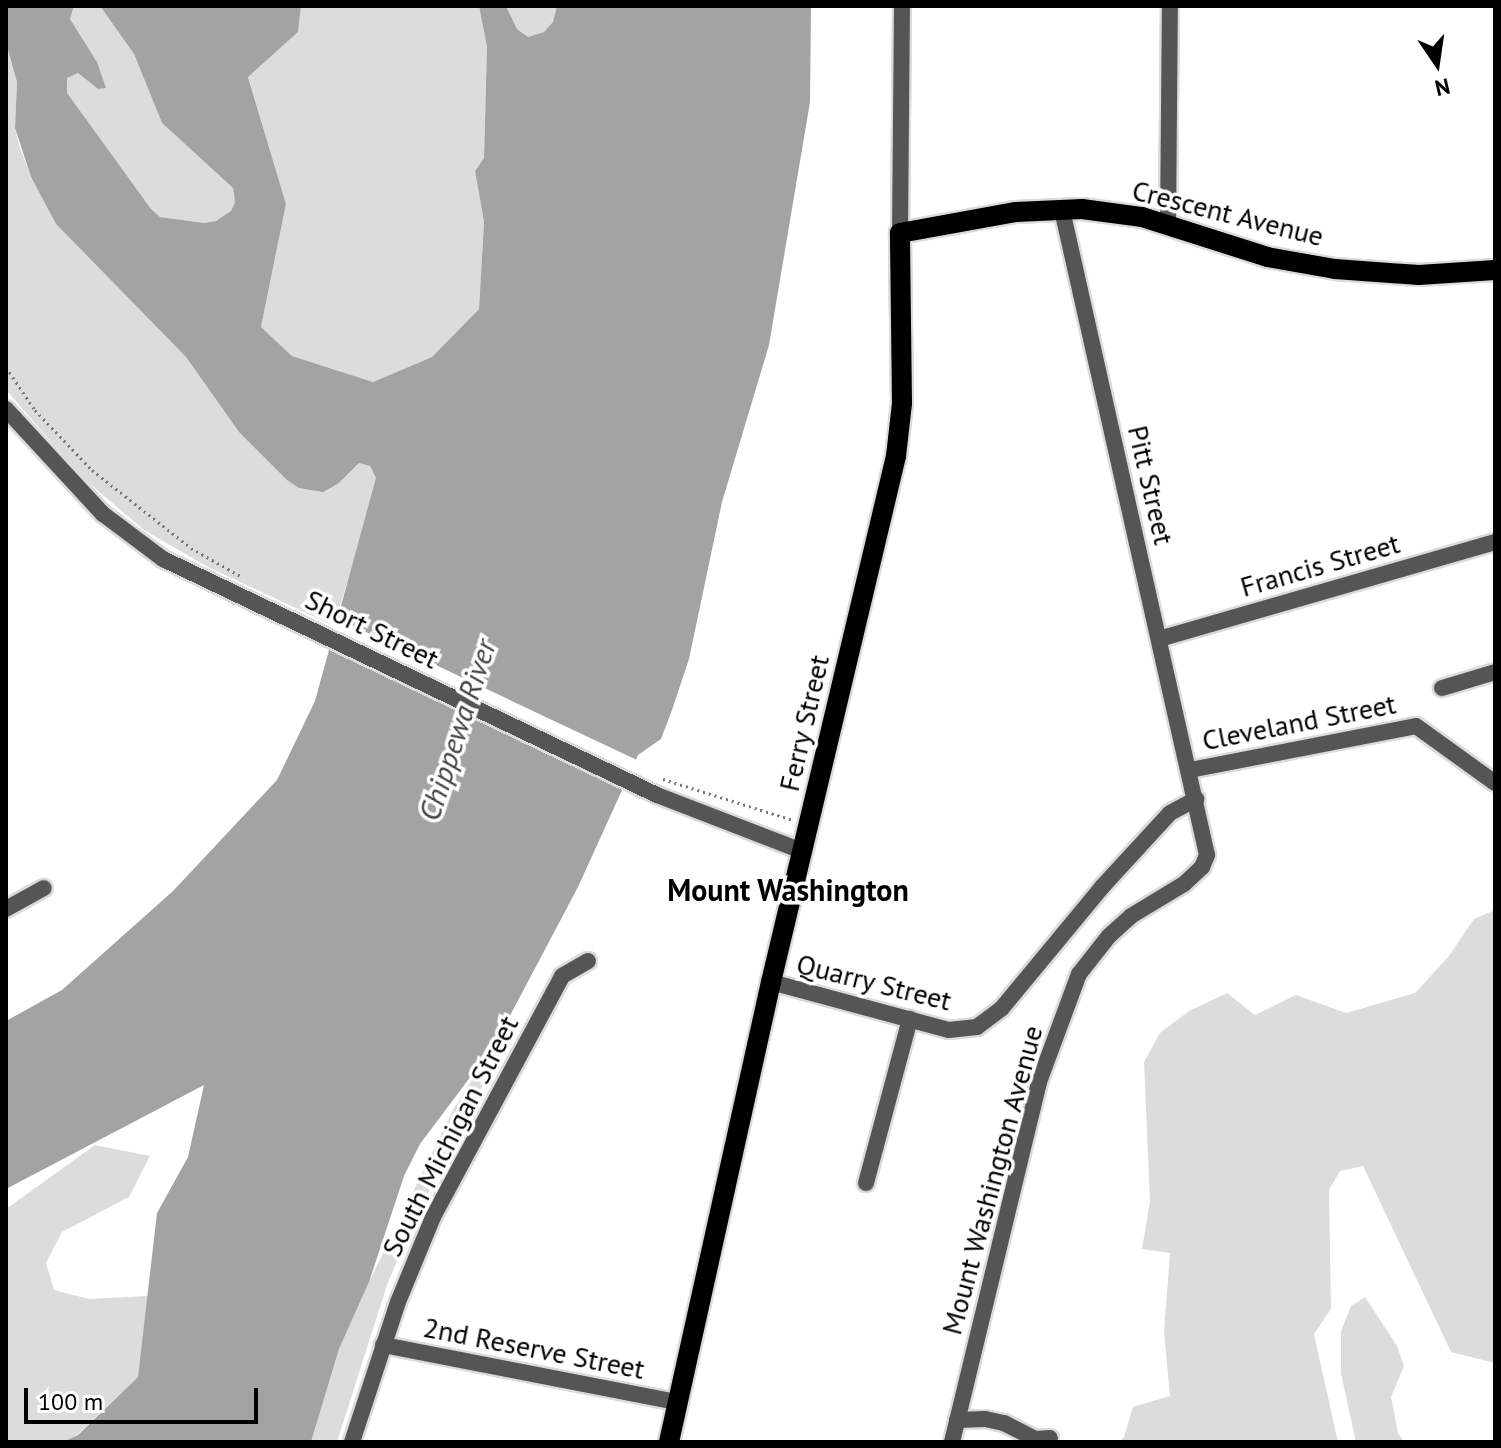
<!DOCTYPE html>
<style>
body{margin:0}
#map{position:relative;width:1501px;height:1448px;overflow:hidden;background:#fff;font-family:"PT Sans",sans-serif}
div>[style]{position:absolute}
[style*='--x']{left:calc(var(--x)*1px);top:calc(var(--y)*1px);width:calc(var(--w)*1px);rotate:calc(var(--a)*1deg)}
.green>*{inset:0;background:#dcdcdc}
.water>*{inset:0;background:#a3a3a3}
.pier>*{inset:0;background:#fff}
.path>*{height:3px;margin-top:-1.5px;transform-origin:0;background:repeating-linear-gradient(90deg,#777 0 2px,transparent 0 6px)}
.roads{filter:drop-shadow(2px 0 #dbdbdb) drop-shadow(-2px 0 #dbdbdb) drop-shadow(0 2px #dbdbdb) drop-shadow(0 -2px #dbdbdb)}
.minor>*{height:16px;margin:-8px;padding:0 8px;transform-origin:8px;border-radius:8px;background:#555}
.major>*{height:20px;margin:-10px;padding:0 10px;transform-origin:10px;border-radius:10px;background:#000}
span{translate:-50% -50%;white-space:nowrap;text-align:center;line-height:1.15;-webkit-text-stroke:7px #fff;paint-order:stroke}
.street-label{font-size:28px;color:#000}
.water-label{font-size:30px;color:#444;font-style:italic}
.neighbourhood-label{font-size:30px;color:#000;font-weight:700}
.frame{position:absolute;inset:0;border:8px solid #000;pointer-events:none}
.north{position:absolute;left:1397px;top:24px;width:80px;height:80px;-webkit-text-stroke:6px #fff;paint-order:stroke;rotate:167deg;font-size:22px;font-weight:700;line-height:32px;text-align:center;color:#000}
.north::after{content:'';display:block;margin:auto;width:28px;height:36px;background:#000;clip-path:polygon(50% 0,100% 100%,50% 72%,0 100%)}
.scale{position:absolute;left:24px;top:1388px;width:234px;height:36px;box-sizing:border-box;border:4px solid #000;border-top:0;padding-left:10px;font-size:24px;line-height:28px;white-space:nowrap;color:#000;-webkit-text-stroke:6px #fff;paint-order:stroke}
</style>
<div id="map">
<div class="green">
<div style="clip-path:polygon(74px 6px,100px 6px,134px 54px,162px 123px,233px 188px,235px 202px,231px 211px,216px 221px,204px 223px,160px 217px,151px 209px,66px 93px,67px 78px,78px 73px,98px 89px,97px 62px,70px 19px)"></div>
<div style="clip-path:polygon(301px 6px,479px 6px,487px 46px,484px 158px,475px 171px,484px 222px,479px 309px,432px 357px,373px 382px,292px 356px,261px 327px,286px 204px,248px 76px,298px 32px)"></div>
<div style="clip-path:polygon(506px 6px,557px 6px,554px 22px,544px 32px,528px 37px,517px 29px)"></div>
<div style="clip-path:polygon(6px 43px,17px 82px,15px 128px,19px 145px,31px 177px,56px 224px,186px 357px,239px 432px,339px 483px,359px 463px,370px 466px,376px 478px,375px 491px,334px 626px,206px 566px,144px 530px,83px 478px,6px 390px)"></div>
<div style="clip-path:polygon(1495px 910px,1495px 1363px,1451px 1352px,1363px 1166px,1340px 1171px,1329px 1190px,1331px 1309px,1314px 1334px,1338px 1442px,1119px 1442px,1124px 1437px,1133px 1407px,1170px 1396px,1164px 1332px,1170px 1253px,1142px 1249px,1150px 1201px,1144px 1062px,1160px 1033px,1189px 1011px,1227px 993px,1255px 1015px,1296px 995px,1346px 1013px,1415px 993px,1449px 956px,1474px 919px)"></div>
<div style="clip-path:polygon(495px 1044px,498px 1055px,416px 1217px,387px 1285px,337px 1442px,311px 1442px,339px 1349px,369px 1282px,454px 1108px)"></div>
<div style="clip-path:polygon(95px 1145px,150px 1156px,129px 1197px,62px 1232px,46px 1263px,54px 1290px,89px 1299px,148px 1296px,138px 1377px,77px 1435px,62px 1442px,6px 1442px,6px 1209px)"></div>
<div style="clip-path:polygon(1365px 1297px,1397px 1346px,1404px 1366px,1391px 1397px,1398px 1433px,1404px 1442px,1356px 1442px,1341px 1374px,1341px 1331px,1351px 1306px)"></div>
</div>
<div class="water">
<div style="clip-path:polygon(6px 6px,74px 6px,70px 19px,97px 62px,106px 88px,98px 89px,78px 73px,67px 78px,67px 93px,151px 209px,160px 217px,204px 223px,216px 221px,231px 211px,235px 202px,233px 188px,162px 123px,134px 54px,100px 6px,301px 6px,298px 32px,248px 77px,286px 204px,261px 327px,292px 356px,373px 382px,432px 357px,479px 309px,484px 222px,475px 171px,484px 158px,487px 47px,479px 6px,506px 6px,517px 29px,528px 37px,544px 32px,553px 22px,557px 6px,811px 6px,810px 102px,769px 345px,722px 502px,689px 659px,672px 710px,661px 739px,638px 755px,578px 887px,495px 1044px,420px 1144px,404px 1176px,369px 1282px,339px 1349px,311px 1442px,62px 1442px,78px 1435px,138px 1377px,157px 1213px,188px 1157px,204px 1085px,6px 1189px,6px 1021px,62px 990px,173px 891px,277px 780px,315px 701px,376px 478px,370px 466px,359px 463px,339px 483px,323px 492px,299px 488px,287px 480px,239px 432px,186px 357px,56px 224px,31px 177px,15px 128px,17px 82px,6px 43px)"></div>
</div>
<div class="pier">
<div style="clip-path:polygon(332px 616px,639px 761px,626px 790px,324px 647px)"></div>
</div>
<div class="path">
<div style="--x:6;--y:367;--w:52;--a:56"></div>
<div style="--x:35;--y:410;--w:83;--a:46.5"></div>
<div style="--x:92;--y:470;--w:126;--a:38.2"></div>
<div style="--x:191;--y:548;--w:59;--a:29.6"></div>
<div style="--x:663;--y:779;--w:136;--a:17.5"></div>
</div>
<div class="roads">
<div class="minor">
<div style="--x:1168;--y:224;--w:218;--a:-89.5"></div>
<div style="--x:900;--y:233;--w:227;--a:-89.5"></div>
<div style="--x:6;--y:409;--w:143;--a:47.3"></div>
<div style="--x:103;--y:514;--w:75;--a:36.9"></div>
<div style="--x:163;--y:559;--w:547;--a:25.54"></div>
<div style="--x:657;--y:795;--w:155;--a:21.1"></div>
<div style="--x:1159;--y:639;--w:350;--a:-16.1"></div>
<div style="--x:1442;--y:688;--w:55;--a:-16.8"></div>
<div style="--x:1190;--y:770;--w:230;--a:-11"></div>
<div style="--x:1416;--y:726;--w:97;--a:35.8"></div>
<div style="--x:6;--y:909;--w:43;--a:-28.9"></div>
<div style="--x:771;--y:982;--w:184;--a:15.1"></div>
<div style="--x:949;--y:1030;--w:28;--a:-6"></div>
<div style="--x:977;--y:1027;--w:31;--a:-37"></div>
<div style="--x:1002;--y:1008;--w:157;--a:-50.4"></div>
<div style="--x:1102;--y:887;--w:100;--a:-47.4"></div>
<div style="--x:1170;--y:813;--w:30;--a:-28"></div>
<div style="--x:866;--y:1183;--w:170;--a:-75"></div>
<div style="--x:383;--y:1345;--w:298;--a:11"></div>
<div style="--x:957;--y:1420;--w:28;--a:-2"></div>
<div style="--x:985;--y:1419;--w:19;--a:12"></div>
<div style="--x:1004;--y:1423;--w:36;--a:27"></div>
<div style="--x:1036;--y:1439;--w:14;--a:-4"></div>
<div style="--x:352;--y:1442;--w:147;--a:-71.8"></div>
<div style="--x:398;--y:1302;--w:92;--a:-67.6"></div>
<div style="--x:433;--y:1217;--w:273;--a:-61.8"></div>
<div style="--x:562;--y:976;--w:30;--a:-30"></div>
<div style="--x:952;--y:1442;--w:370;--a:-76.4"></div>
<div style="--x:1039;--y:1082;--w:115;--a:-69.7"></div>
<div style="--x:1079;--y:974;--w:48;--a:-51.7"></div>
<div style="--x:1109;--y:936;--w:30;--a:-42"></div>
<div style="--x:1131;--y:916;--w:62;--a:-31.1"></div>
<div style="--x:1184;--y:884;--w:25;--a:-43"></div>
<div style="--x:1202;--y:867;--w:13;--a:-67"></div>
<div style="--x:1207;--y:855;--w:661;--a:-102.67"></div>
</div>
<div class="major">
<div style="--x:669;--y:1442;--w:471;--a:-77.5"></div>
<div style="--x:771;--y:982;--w:541;--a:-76.63"></div>
<div style="--x:896;--y:456;--w:53;--a:-83.5"></div>
<div style="--x:902;--y:403;--w:170;--a:-90.7"></div>
<div style="--x:900;--y:233;--w:118;--a:-10.3"></div>
<div style="--x:1016;--y:212;--w:66;--a:-2.6"></div>
<div style="--x:1082;--y:209;--w:61;--a:7.6"></div>
<div style="--x:1142;--y:217;--w:131;--a:17.7"></div>
<div style="--x:1267;--y:257;--w:69;--a:10"></div>
<div style="--x:1335;--y:269;--w:84;--a:4.1"></div>
<div style="--x:1419;--y:275;--w:76;--a:-3.8"></div>
</div>
</div>
<div class="street-label">
<span style="left:1228px;top:213px;rotate:14deg">Crescent Avenue</span>
<span style="left:1151px;top:485px;rotate:77deg">Pitt Street</span>
<span style="left:1320px;top:565px;rotate:-16deg">Francis Street</span>
<span style="left:372px;top:629px;rotate:26deg">Short Street</span>
<span style="left:1299px;top:722px;rotate:-11deg">Cleveland Street</span>
<span style="left:804px;top:723px;rotate:-77deg">Ferry Street</span>
<span style="left:874px;top:982px;rotate:14deg">Quarry Street</span>
<span style="left:450px;top:1136px;rotate:-63deg">South Michigan Street</span>
<span style="left:992px;top:1180px;rotate:-75deg">Mount Washington Avenue</span>
<span style="left:534px;top:1348px;rotate:11deg">2nd Reserve Street</span>
</div>
<div class="water-label">
<span style="left:457px;top:730px;rotate:-72deg">Chippewa River</span>
</div>
<div class="neighbourhood-label">
<span style="left:788px;top:890px">Mount Washington</span>
</div>
<div class="frame"></div>
<div class="north">N</div>
<div class="scale">100 m</div>
</div>
